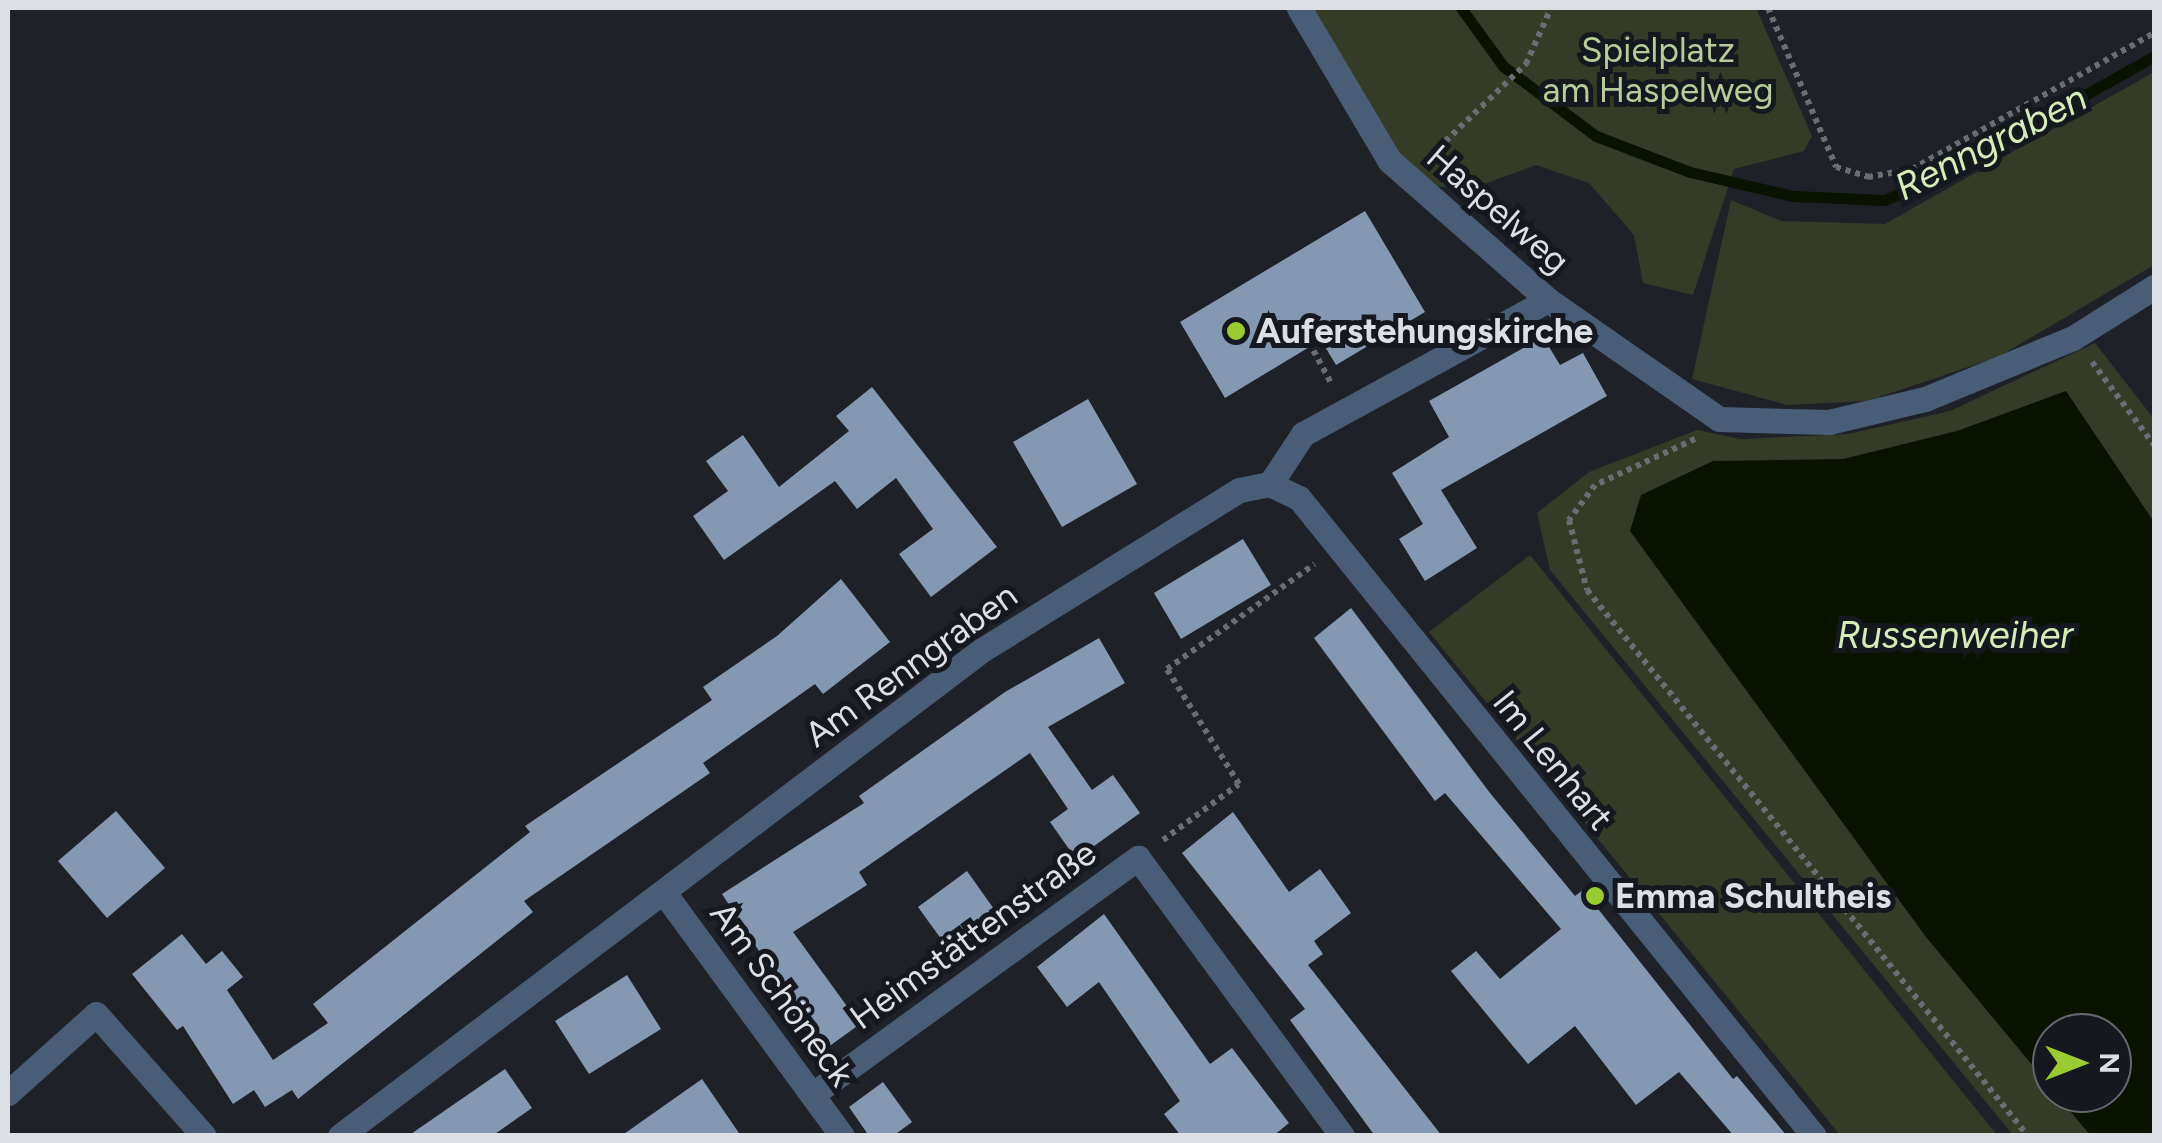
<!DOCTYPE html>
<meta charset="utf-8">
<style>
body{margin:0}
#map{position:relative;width:2162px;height:1143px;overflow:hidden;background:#1e2228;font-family:Figtree,sans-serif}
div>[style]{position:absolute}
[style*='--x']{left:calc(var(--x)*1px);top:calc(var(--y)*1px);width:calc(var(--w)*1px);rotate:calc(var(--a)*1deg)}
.green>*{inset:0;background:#343c28}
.water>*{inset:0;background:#0a1200}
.stream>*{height:11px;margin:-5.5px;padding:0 5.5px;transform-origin:5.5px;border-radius:5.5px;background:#0a1200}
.building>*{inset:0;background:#8598b1}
.path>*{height:6px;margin-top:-3px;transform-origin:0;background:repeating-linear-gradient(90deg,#6a6e73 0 5px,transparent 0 10px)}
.minor>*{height:25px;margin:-12.5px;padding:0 12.5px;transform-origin:12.5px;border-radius:12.5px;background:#4a5d76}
.dots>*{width:28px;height:28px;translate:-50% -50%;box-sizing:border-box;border:5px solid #15191f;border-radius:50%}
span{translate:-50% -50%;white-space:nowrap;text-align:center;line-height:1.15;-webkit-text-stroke:10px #15191f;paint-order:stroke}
.park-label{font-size:35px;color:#b7cc98}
.street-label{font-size:35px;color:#dcdfe3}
.poi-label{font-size:35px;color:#dcdfe3;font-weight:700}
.left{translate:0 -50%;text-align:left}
.water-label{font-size:38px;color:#d6ecb7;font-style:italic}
.frame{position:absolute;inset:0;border:10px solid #dcdfe3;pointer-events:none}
.north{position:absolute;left:2032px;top:1013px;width:100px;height:100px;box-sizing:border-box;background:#15191f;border:2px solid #65686d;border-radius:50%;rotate:90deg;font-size:28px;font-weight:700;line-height:40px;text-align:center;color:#dcdfe3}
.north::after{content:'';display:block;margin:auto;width:35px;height:45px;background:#9bcb33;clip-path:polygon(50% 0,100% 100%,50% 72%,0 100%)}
</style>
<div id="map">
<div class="green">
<div style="clip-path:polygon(1313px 8px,1756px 8px,1812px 136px,1804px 151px,1734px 169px,1693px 295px,1643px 283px,1634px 235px,1589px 183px,1536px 165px,1468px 190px,1437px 186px,1397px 152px)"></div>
<div style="clip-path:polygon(2154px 72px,2154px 265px,1998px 357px,1867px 401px,1787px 405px,1692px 379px,1731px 200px,1781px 221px,1885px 224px)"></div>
<div style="clip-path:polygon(evenodd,2095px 343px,2154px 419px,2154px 1135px,2013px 1135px,1550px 570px,1537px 513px,1589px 472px,1697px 430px,1741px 439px,1848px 434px,1950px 411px,2095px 343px,2052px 1033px,2112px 1033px,2112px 1093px,2052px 1093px,2052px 1033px)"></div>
<div style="clip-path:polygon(1530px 555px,1997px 1135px,1840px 1135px,1429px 632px)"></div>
</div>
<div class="water">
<div style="clip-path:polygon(2066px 391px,2154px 522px,2154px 1135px,2090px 1135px,2055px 1093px,2112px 1093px,2112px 1033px,2052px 1033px,2052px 1089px,1926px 937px,1630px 531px,1641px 495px,1713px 461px,1843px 459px,1957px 431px)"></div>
</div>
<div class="stream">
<div style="--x:1461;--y:8;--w:72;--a:54.1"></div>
<div style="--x:1503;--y:66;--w:116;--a:37"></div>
<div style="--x:1596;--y:136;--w:101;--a:21"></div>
<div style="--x:1690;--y:172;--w:106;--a:13.1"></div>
<div style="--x:1793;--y:196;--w:92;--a:2.5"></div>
<div style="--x:1885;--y:200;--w:81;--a:-24.7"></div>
<div style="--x:1959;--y:166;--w:224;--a:-29.4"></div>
</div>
<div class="building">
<div style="clip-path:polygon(1365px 211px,1425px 312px,1336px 365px,1321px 340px,1225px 398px,1180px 322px)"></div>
<div style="clip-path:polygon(1543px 337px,1560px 365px,1583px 353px,1607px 396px,1441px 490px,1477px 548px,1425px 581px,1399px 539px,1423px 524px,1392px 473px,1449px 437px,1429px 401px)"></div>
<div style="clip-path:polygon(872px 387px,997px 547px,931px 597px,899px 554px,933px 529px,896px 478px,857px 509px,835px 481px,724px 560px,693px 516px,728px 491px,706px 461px,743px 435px,779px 487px,849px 431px,836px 416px)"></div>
<div style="clip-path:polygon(1088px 399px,1137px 484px,1062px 527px,1013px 442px)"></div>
<div style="clip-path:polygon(1243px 539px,1271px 585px,1181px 639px,1154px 593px)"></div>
<div style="clip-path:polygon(841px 579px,890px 642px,823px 694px,815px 684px,703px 763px,710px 773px,524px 901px,533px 912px,298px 1099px,292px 1090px,265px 1107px,254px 1090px,233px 1104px,183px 1026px,177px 1030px,132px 974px,182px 934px,206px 964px,222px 951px,243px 977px,227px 990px,273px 1060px,328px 1023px,313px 1004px,530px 832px,525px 826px,712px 700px,703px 687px,777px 636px)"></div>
<div style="clip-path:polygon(1351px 608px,1490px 793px,1575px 896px,1583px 890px,1733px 1079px,1737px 1076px,1787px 1136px,1734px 1136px,1679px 1072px,1636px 1105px,1575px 1026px,1528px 1064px,1507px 1039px,1451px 971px,1476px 951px,1500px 979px,1561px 929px,1445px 793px,1435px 801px,1314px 638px)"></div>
<div style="clip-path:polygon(1099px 638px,1125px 683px,1048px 727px,1092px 790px,1113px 775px,1140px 813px,1076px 859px,1050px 822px,1068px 809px,1030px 753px,859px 872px,867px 885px,793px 932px,860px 1024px,820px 1053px,773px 987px,779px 982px,722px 894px,864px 803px,859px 796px,1005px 692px)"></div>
<div style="clip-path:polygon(116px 811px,165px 868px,107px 918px,58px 861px)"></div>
<div style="clip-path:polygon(1233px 812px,1289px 892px,1320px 869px,1351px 913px,1314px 941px,1323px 954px,1308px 965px,1442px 1136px,1375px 1136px,1290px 1020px,1305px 1009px,1182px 853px)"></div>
<div style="clip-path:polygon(967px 871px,1001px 919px,952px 954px,918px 907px)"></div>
<div style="clip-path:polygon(1104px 914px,1210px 1064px,1232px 1048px,1289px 1123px,1273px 1136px,1181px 1136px,1164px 1114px,1180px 1101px,1099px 982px,1067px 1007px,1037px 967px)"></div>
<div style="clip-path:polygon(627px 975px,661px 1029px,589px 1074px,555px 1021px)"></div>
<div style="clip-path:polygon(505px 1069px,532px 1108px,492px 1136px,408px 1136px)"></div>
<div style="clip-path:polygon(702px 1079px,741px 1136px,621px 1136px)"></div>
<div style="clip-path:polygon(883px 1082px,912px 1122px,893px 1136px,869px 1136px,849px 1107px)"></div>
</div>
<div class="path">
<div style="--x:1768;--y:8;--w:173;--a:66.8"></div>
<div style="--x:1836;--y:167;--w:34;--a:17"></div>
<div style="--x:1868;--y:177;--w:45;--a:-10.3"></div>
<div style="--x:1912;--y:169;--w:278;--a:-29.3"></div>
<div style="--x:1431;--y:155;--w:132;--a:-43.8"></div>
<div style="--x:1526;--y:64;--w:61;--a:-65.9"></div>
<div style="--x:1304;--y:333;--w:59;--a:61.7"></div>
<div style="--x:2092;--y:362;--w:104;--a:53.2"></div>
<div style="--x:1695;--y:439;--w:110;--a:155.3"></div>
<div style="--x:1595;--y:485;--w:44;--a:126.6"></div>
<div style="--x:1569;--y:520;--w:72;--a:75.6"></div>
<div style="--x:1587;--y:590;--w:702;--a:51.07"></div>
<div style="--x:1163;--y:840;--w:94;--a:-36.4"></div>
<div style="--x:1239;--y:784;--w:136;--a:-122.1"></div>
<div style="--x:1167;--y:669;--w:181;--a:-35.4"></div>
</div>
<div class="minor">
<div style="--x:1299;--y:8;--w:178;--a:59.3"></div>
<div style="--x:1390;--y:161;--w:210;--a:41.3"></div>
<div style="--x:1548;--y:300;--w:208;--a:34.8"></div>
<div style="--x:1719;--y:419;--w:110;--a:1.6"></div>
<div style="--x:1829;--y:422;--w:99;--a:-13.5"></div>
<div style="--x:1925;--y:399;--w:160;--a:-22.4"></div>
<div style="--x:2073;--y:338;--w:96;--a:-32.2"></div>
<div style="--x:1270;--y:484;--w:60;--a:-56.6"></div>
<div style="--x:1303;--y:434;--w:279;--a:-28.7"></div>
<div style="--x:665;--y:894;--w:300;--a:53.8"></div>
<div style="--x:8;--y:1093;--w:118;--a:-41.9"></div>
<div style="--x:96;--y:1014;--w:163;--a:48.5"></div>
<div style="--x:813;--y:1094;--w:402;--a:-36"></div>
<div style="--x:1138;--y:858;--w:345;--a:53.7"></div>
<div style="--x:340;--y:1136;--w:805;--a:-37.13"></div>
<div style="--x:982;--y:650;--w:303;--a:-31.9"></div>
<div style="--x:1239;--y:490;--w:32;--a:-11"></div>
<div style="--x:1270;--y:484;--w:32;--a:26"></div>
<div style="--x:1299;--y:498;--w:820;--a:51.09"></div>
</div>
<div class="dots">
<div style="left:1236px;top:331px;background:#9bcb33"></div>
<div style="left:1595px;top:896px;background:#9bcb33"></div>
</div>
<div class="park-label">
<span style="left:1658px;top:70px">Spielplatz<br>am Haspelweg</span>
</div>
<div class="street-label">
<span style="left:1498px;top:209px;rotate:41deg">Haspelweg</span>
<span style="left:911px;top:665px;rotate:-36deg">Am Renngraben</span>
<span style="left:1553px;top:760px;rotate:51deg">Im Lenhart</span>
<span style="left:973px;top:935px;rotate:-36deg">Heimstättenstraße</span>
<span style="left:782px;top:994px;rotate:54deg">Am Schöneck</span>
</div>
<div class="poi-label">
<span class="left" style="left:1256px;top:331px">Auferstehungskirche</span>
<span class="left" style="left:1615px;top:896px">Emma Schultheis</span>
</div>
<div class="water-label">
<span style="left:1991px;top:143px;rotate:-27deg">Renngraben</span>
<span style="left:1955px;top:636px">Russenweiher</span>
</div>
<div class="frame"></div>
<div class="north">N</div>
</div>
